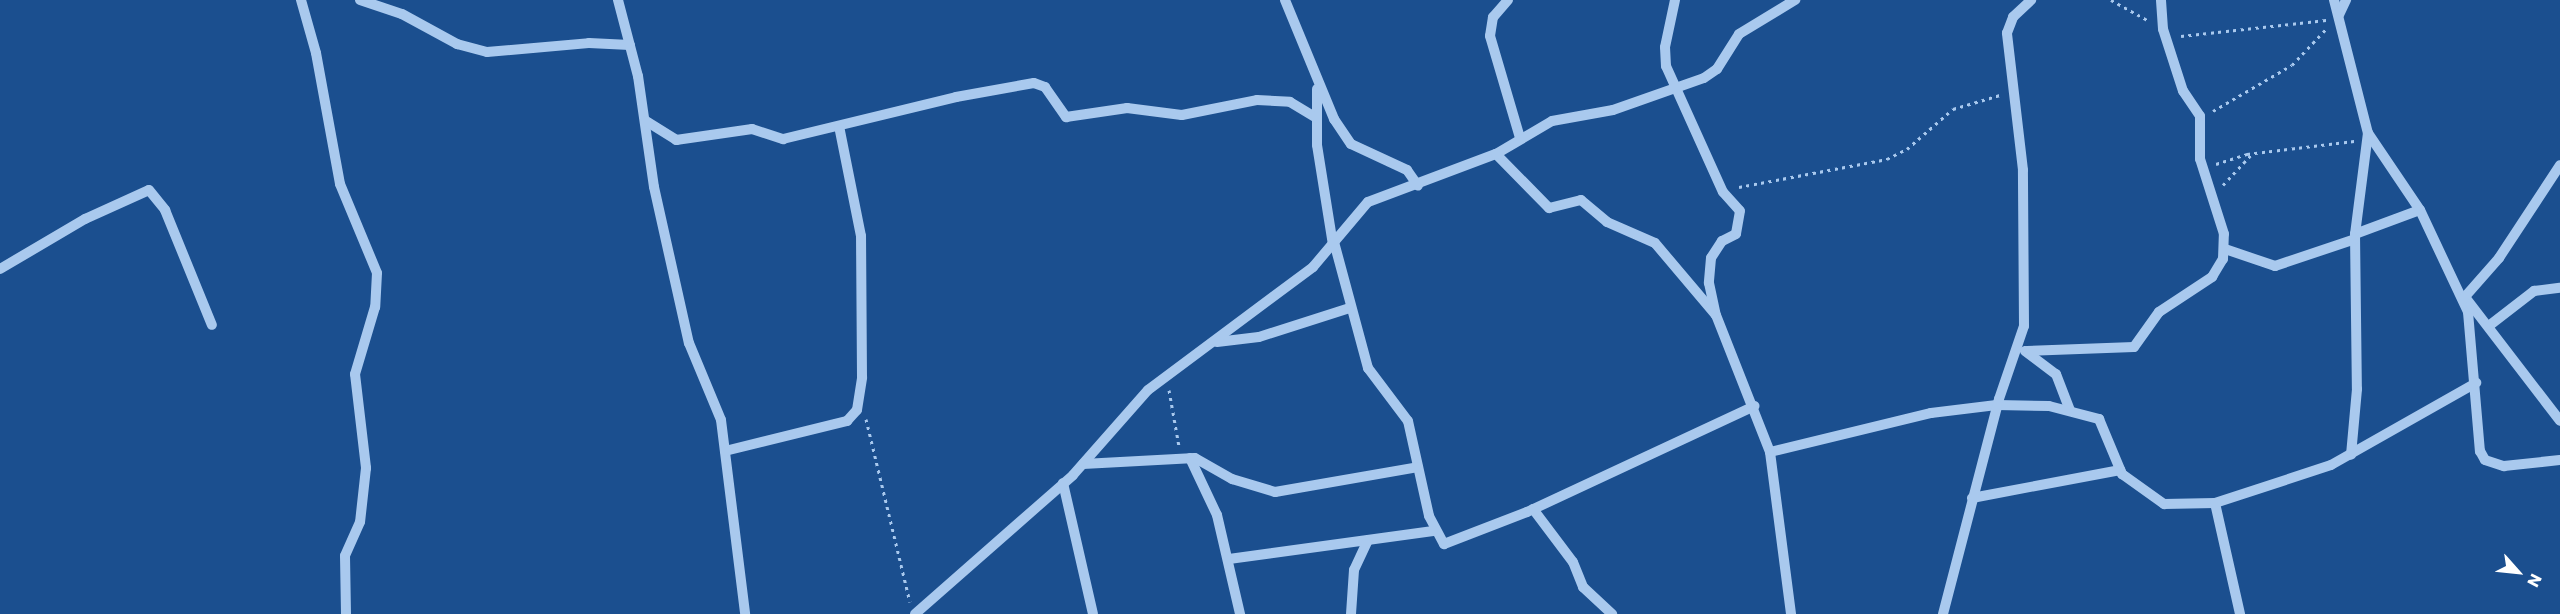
<!DOCTYPE html>
<style>
body{margin:0}
#map{position:relative;width:2560px;height:614px;overflow:hidden;background:#1b4f8f;font-family:Poppins,sans-serif}
div>[style]{position:absolute}
[style*='--x']{left:calc(var(--x)*1px);top:calc(var(--y)*1px);width:calc(var(--w)*1px);rotate:calc(var(--a)*1deg)}
.path>*{height:3px;margin-top:-1.5px;transform-origin:0;background:repeating-linear-gradient(90deg,#a9c9ee 0 3px,transparent 0 7.5px)}
.minor>*{height:10px;margin:-5px;padding:0 5px;transform-origin:5px;border-radius:5px;background:#a9c9ee}
span{translate:-50% -50%;white-space:nowrap;text-align:center;line-height:1.15;-webkit-text-stroke:5px #1b4f8f;paint-order:stroke}
.north{position:absolute;left:2488px;top:542px;width:60px;height:60px;-webkit-text-stroke:4px #1b4f8f;paint-order:stroke;rotate:117deg;font-size:16px;font-weight:700;line-height:24px;text-align:center;color:#fff}
.north::after{content:'';display:block;margin:auto;width:21px;height:27px;background:#fff;clip-path:polygon(50% 0,100% 100%,50% 72%,0 100%)}
</style>
<div id="map">
<div class="path">
<div style="--x:2111;--y:0;--w:43;--a:28.9"></div>
<div style="--x:2181;--y:36;--w:146;--a:-6.3"></div>
<div style="--x:2213;--y:111;--w:91;--a:-30.2"></div>
<div style="--x:2292;--y:65;--w:51;--a:-46.6"></div>
<div style="--x:2216;--y:164;--w:33;--a:-18"></div>
<div style="--x:2247;--y:154;--w:108;--a:-6.9"></div>
<div style="--x:2223;--y:185;--w:41;--a:-47"></div>
<div style="--x:1739;--y:187;--w:151;--a:-10.7"></div>
<div style="--x:1887;--y:159;--w:22;--a:-27"></div>
<div style="--x:1907;--y:149;--w:61;--a:-41"></div>
<div style="--x:1953;--y:109;--w:49;--a:-16.6"></div>
<div style="--x:1169;--y:390;--w:57;--a:79.9"></div>
<div style="--x:866;--y:419;--w:188;--a:76.5"></div>
</div>
<div class="minor">
<div style="--x:301;--y:0;--w:55;--a:74.2"></div>
<div style="--x:316;--y:53;--w:133;--a:79.6"></div>
<div style="--x:340;--y:184;--w:96;--a:67.4"></div>
<div style="--x:377;--y:273;--w:34;--a:93"></div>
<div style="--x:375;--y:307;--w:70;--a:106.6"></div>
<div style="--x:355;--y:374;--w:95;--a:83.3"></div>
<div style="--x:366;--y:468;--w:54;--a:96.3"></div>
<div style="--x:360;--y:522;--w:37;--a:114"></div>
<div style="--x:345;--y:556;--w:58;--a:89"></div>
<div style="--x:360;--y:0;--w:44;--a:18.4"></div>
<div style="--x:402;--y:14;--w:63;--a:28.6"></div>
<div style="--x:457;--y:44;--w:31;--a:15"></div>
<div style="--x:487;--y:52;--w:102;--a:-5"></div>
<div style="--x:589;--y:43;--w:41;--a:2.8"></div>
<div style="--x:618;--y:0;--w:79;--a:75.3"></div>
<div style="--x:638;--y:76;--w:112;--a:81.8"></div>
<div style="--x:654;--y:187;--w:160;--a:77.4"></div>
<div style="--x:689;--y:343;--w:83;--a:67.4"></div>
<div style="--x:721;--y:420;--w:195;--a:82.9"></div>
<div style="--x:1285;--y:0;--w:129;--a:67.6"></div>
<div style="--x:1334;--y:119;--w:30;--a:56"></div>
<div style="--x:1351;--y:144;--w:62;--a:24.9"></div>
<div style="--x:1407;--y:170;--w:19;--a:55"></div>
<div style="--x:1508;--y:0;--w:23;--a:131"></div>
<div style="--x:1493;--y:17;--w:19;--a:99"></div>
<div style="--x:1490;--y:36;--w:106;--a:73.6"></div>
<div style="--x:1675;--y:0;--w:48;--a:102"></div>
<div style="--x:1665;--y:47;--w:19;--a:87"></div>
<div style="--x:1666;--y:66;--w:138;--a:65.7"></div>
<div style="--x:1723;--y:192;--w:25;--a:48"></div>
<div style="--x:1740;--y:211;--w:23;--a:100"></div>
<div style="--x:1736;--y:234;--w:16;--a:153"></div>
<div style="--x:1722;--y:241;--w:20;--a:123"></div>
<div style="--x:1711;--y:258;--w:25;--a:95"></div>
<div style="--x:1709;--y:283;--w:33;--a:78"></div>
<div style="--x:1716;--y:315;--w:147;--a:68.5"></div>
<div style="--x:1770;--y:452;--w:163;--a:82.6"></div>
<div style="--x:2334;--y:0;--w:137;--a:75.7"></div>
<div style="--x:2368;--y:133;--w:102;--a:97.3"></div>
<div style="--x:2355;--y:234;--w:155;--a:89.3"></div>
<div style="--x:2357;--y:389;--w:66;--a:95.2"></div>
<div style="--x:2339;--y:15;--w:17;--a:-65"></div>
<div style="--x:1317;--y:89;--w:56;--a:90"></div>
<div style="--x:1317;--y:145;--w:101;--a:80.9"></div>
<div style="--x:646;--y:121;--w:36;--a:32"></div>
<div style="--x:676;--y:140;--w:77;--a:-8.2"></div>
<div style="--x:752;--y:129;--w:33;--a:18"></div>
<div style="--x:783;--y:139;--w:178;--a:-13.6"></div>
<div style="--x:956;--y:97;--w:79;--a:-10.2"></div>
<div style="--x:1034;--y:83;--w:12;--a:20"></div>
<div style="--x:1045;--y:87;--w:37;--a:55"></div>
<div style="--x:1066;--y:117;--w:62;--a:-8.4"></div>
<div style="--x:1127;--y:108;--w:55;--a:7.3"></div>
<div style="--x:1182;--y:115;--w:76;--a:-11.3"></div>
<div style="--x:1257;--y:100;--w:33;--a:3"></div>
<div style="--x:1290;--y:102;--w:31;--a:31"></div>
<div style="--x:2368;--y:133;--w:93;--a:56"></div>
<div style="--x:2420;--y:210;--w:113;--a:64.8"></div>
<div style="--x:2468;--y:312;--w:140;--a:85.1"></div>
<div style="--x:2480;--y:451;--w:10;--a:61"></div>
<div style="--x:2485;--y:460;--w:20;--a:18"></div>
<div style="--x:2504;--y:466;--w:56;--a:-6.1"></div>
<div style="--x:1496;--y:154;--w:76;--a:45.5"></div>
<div style="--x:1549;--y:208;--w:33;--a:-14"></div>
<div style="--x:1581;--y:200;--w:34;--a:40"></div>
<div style="--x:1607;--y:222;--w:52;--a:23.6"></div>
<div style="--x:1655;--y:243;--w:93;--a:49.8"></div>
<div style="--x:2355;--y:234;--w:69;--a:-20.3"></div>
<div style="--x:1334;--y:242;--w:131;--a:74.9"></div>
<div style="--x:1368;--y:368;--w:66;--a:53"></div>
<div style="--x:1408;--y:421;--w:97;--a:77.5"></div>
<div style="--x:1429;--y:516;--w:32;--a:62"></div>
<div style="--x:1444;--y:544;--w:89;--a:-21.1"></div>
<div style="--x:1527;--y:512;--w:251;--a:-25"></div>
<div style="--x:2225;--y:249;--w:53;--a:18.8"></div>
<div style="--x:2275;--y:266;--w:84;--a:-18.6"></div>
<div style="--x:0;--y:269;--w:99;--a:-30.5"></div>
<div style="--x:85;--y:219;--w:70;--a:-24.4"></div>
<div style="--x:149;--y:190;--w:26;--a:51"></div>
<div style="--x:165;--y:210;--w:124;--a:67.8"></div>
<div style="--x:2465;--y:297;--w:156;--a:52.5"></div>
<div style="--x:2463;--y:299;--w:55;--a:-48.7"></div>
<div style="--x:2499;--y:258;--w:111;--a:-56.7"></div>
<div style="--x:2490;--y:325;--w:56;--a:-37.7"></div>
<div style="--x:2534;--y:291;--w:26;--a:-7"></div>
<div style="--x:1217;--y:342;--w:42;--a:-6.8"></div>
<div style="--x:1259;--y:337;--w:96;--a:-17.7"></div>
<div style="--x:2025;--y:351;--w:39;--a:37"></div>
<div style="--x:2056;--y:374;--w:39;--a:69"></div>
<div style="--x:2027;--y:351;--w:107;--a:-2.1"></div>
<div style="--x:2134;--y:347;--w:43;--a:-54.5"></div>
<div style="--x:2159;--y:312;--w:64;--a:-33.4"></div>
<div style="--x:2212;--y:277;--w:21;--a:-59"></div>
<div style="--x:2223;--y:259;--w:25;--a:-88"></div>
<div style="--x:2224;--y:234;--w:79;--a:-107.7"></div>
<div style="--x:2200;--y:159;--w:43;--a:-90"></div>
<div style="--x:2200;--y:116;--w:30;--a:-124"></div>
<div style="--x:2183;--y:91;--w:65;--a:-107.9"></div>
<div style="--x:2163;--y:29;--w:29;--a:-94"></div>
<div style="--x:725;--y:451;--w:126;--a:-13.8"></div>
<div style="--x:847;--y:421;--w:15;--a:-48"></div>
<div style="--x:857;--y:410;--w:33;--a:-81"></div>
<div style="--x:862;--y:377;--w:141;--a:-90.4"></div>
<div style="--x:861;--y:236;--w:112;--a:-101.3"></div>
<div style="--x:1770;--y:452;--w:166;--a:-13.6"></div>
<div style="--x:1931;--y:413;--w:66;--a:-6.9"></div>
<div style="--x:1997;--y:405;--w:52;--a:1.1"></div>
<div style="--x:2049;--y:406;--w:52;--a:14.6"></div>
<div style="--x:2099;--y:419;--w:60;--a:67.3"></div>
<div style="--x:2122;--y:474;--w:52;--a:35.5"></div>
<div style="--x:2164;--y:504;--w:51;--a:-1.1"></div>
<div style="--x:2215;--y:503;--w:122;--a:-18.1"></div>
<div style="--x:2331;--y:465;--w:167;--a:-29.5"></div>
<div style="--x:1190;--y:458;--w:63;--a:64.7"></div>
<div style="--x:1217;--y:515;--w:102;--a:76.9"></div>
<div style="--x:1083;--y:464;--w:112;--a:-3.1"></div>
<div style="--x:1195;--y:458;--w:43;--a:29.6"></div>
<div style="--x:1232;--y:479;--w:45;--a:16.8"></div>
<div style="--x:1275;--y:492;--w:145;--a:-9.9"></div>
<div style="--x:1063;--y:483;--w:134;--a:77.1"></div>
<div style="--x:1972;--y:498;--w:151;--a:-10.7"></div>
<div style="--x:2215;--y:503;--w:114;--a:77.3"></div>
<div style="--x:1533;--y:509;--w:66;--a:53"></div>
<div style="--x:1573;--y:562;--w:27;--a:68"></div>
<div style="--x:1583;--y:587;--w:40;--a:43"></div>
<div style="--x:1229;--y:559;--w:206;--a:-7.8"></div>
<div style="--x:915;--y:614;--w:210;--a:-41.3"></div>
<div style="--x:1073;--y:475;--w:113;--a:-48.6"></div>
<div style="--x:1148;--y:390;--w:206;--a:-36.7"></div>
<div style="--x:1313;--y:267;--w:85;--a:-49.8"></div>
<div style="--x:1368;--y:202;--w:137;--a:-20.6"></div>
<div style="--x:1496;--y:154;--w:65;--a:-30.5"></div>
<div style="--x:1552;--y:121;--w:62;--a:-10.2"></div>
<div style="--x:1613;--y:110;--w:96;--a:-19.4"></div>
<div style="--x:1704;--y:78;--w:16;--a:-35"></div>
<div style="--x:1717;--y:69;--w:41;--a:-57.8"></div>
<div style="--x:1739;--y:34;--w:66;--a:-31.3"></div>
<div style="--x:1351;--y:614;--w:44;--a:-86.1"></div>
<div style="--x:1354;--y:570;--w:33;--a:-65"></div>
<div style="--x:1943;--y:614;--w:222;--a:-75.4"></div>
<div style="--x:1999;--y:399;--w:77;--a:-71.1"></div>
<div style="--x:2024;--y:326;--w:156;--a:-90.4"></div>
<div style="--x:2023;--y:170;--w:138;--a:-96.7"></div>
<div style="--x:2007;--y:33;--w:17;--a:-69"></div>
<div style="--x:2013;--y:17;--w:25;--a:-43"></div>
</div>
<div class="north">N</div>
</div>
